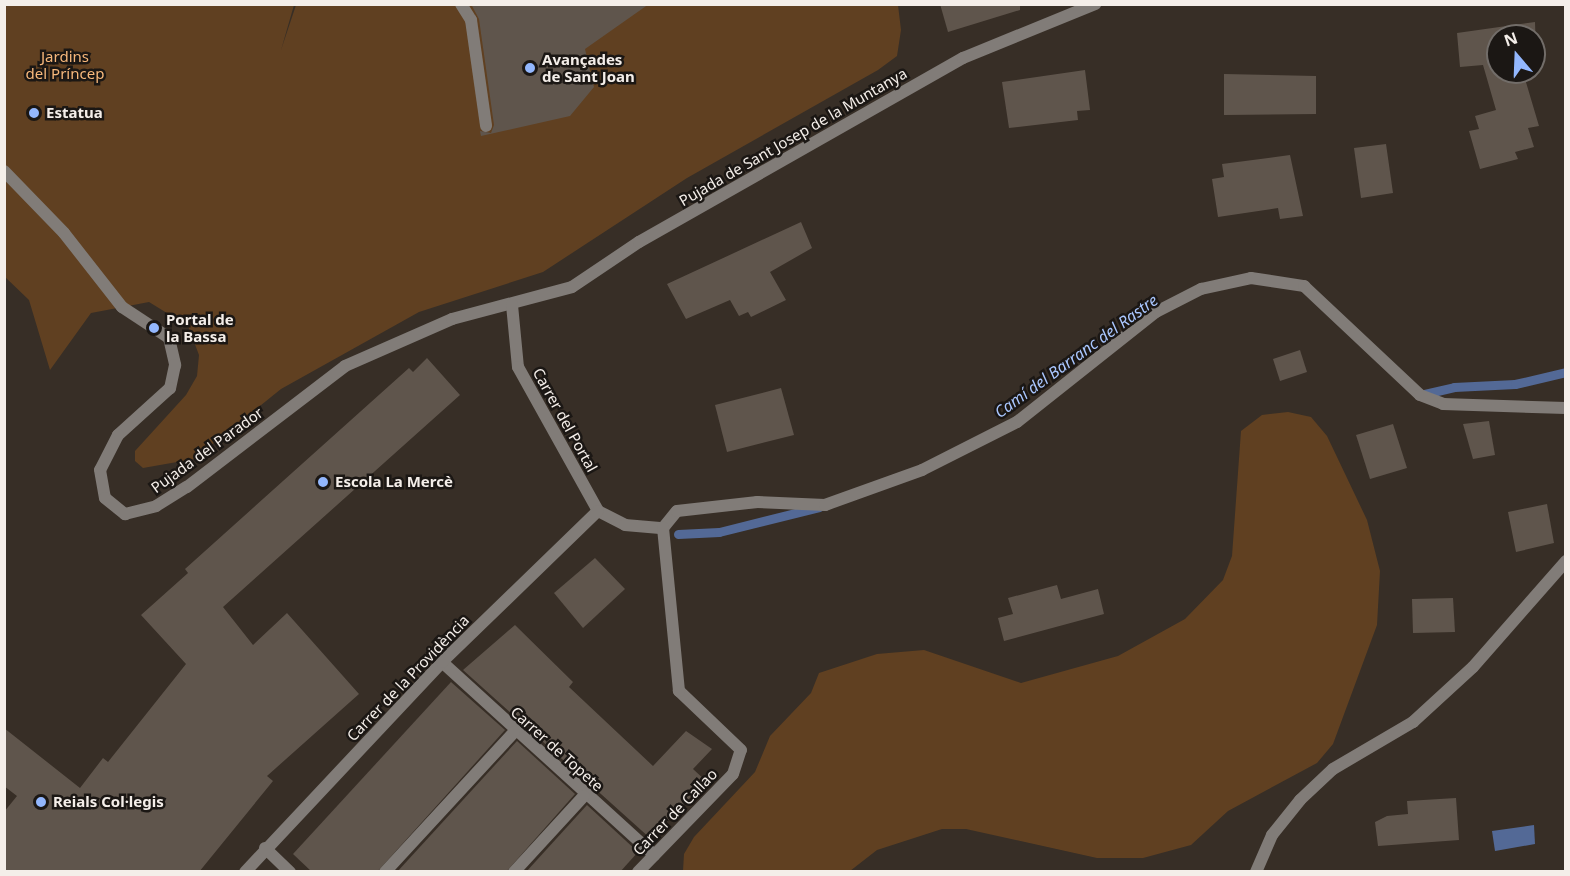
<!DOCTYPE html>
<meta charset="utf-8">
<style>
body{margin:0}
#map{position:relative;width:1570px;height:876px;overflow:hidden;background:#372e26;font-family:"Noto Sans",sans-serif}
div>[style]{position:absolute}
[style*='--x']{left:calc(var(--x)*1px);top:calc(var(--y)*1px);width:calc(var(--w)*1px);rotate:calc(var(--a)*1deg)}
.green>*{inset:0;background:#604021}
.water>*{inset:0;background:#536996}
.stream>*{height:9px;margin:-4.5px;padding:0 4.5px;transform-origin:4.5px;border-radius:4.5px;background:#536996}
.building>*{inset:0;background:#5f554c}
.pedestrian>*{height:12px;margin:-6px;padding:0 6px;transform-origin:6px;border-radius:6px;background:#817c78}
.minor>*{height:12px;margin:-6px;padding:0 6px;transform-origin:6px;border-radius:6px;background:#817c78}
.dots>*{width:16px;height:16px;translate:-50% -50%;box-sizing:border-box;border:3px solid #1b1714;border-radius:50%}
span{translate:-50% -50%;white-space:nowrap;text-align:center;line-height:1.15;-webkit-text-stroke:5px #1b1714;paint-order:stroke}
.park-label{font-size:15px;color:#f7b87b}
.poi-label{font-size:15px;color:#f4eee9;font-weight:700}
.left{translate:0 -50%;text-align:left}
.street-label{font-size:15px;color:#f4eee9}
.water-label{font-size:16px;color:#aac7ff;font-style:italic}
.frame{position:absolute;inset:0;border:6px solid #f4eee9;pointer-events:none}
.north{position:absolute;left:1486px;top:24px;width:60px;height:60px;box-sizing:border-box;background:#1b1714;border:2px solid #726d69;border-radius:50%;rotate:341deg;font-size:16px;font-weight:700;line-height:24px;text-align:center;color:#f4eee9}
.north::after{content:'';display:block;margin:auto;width:21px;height:27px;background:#93b7fd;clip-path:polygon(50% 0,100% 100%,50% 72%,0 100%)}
</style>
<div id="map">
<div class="green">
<div style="clip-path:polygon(5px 5px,294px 5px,281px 50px,296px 5px,898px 5px,901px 30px,897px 56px,878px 70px,687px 178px,543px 272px,419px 312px,281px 389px,194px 459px,143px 468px,135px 461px,135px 451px,186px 395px,197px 376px,199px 355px,188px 326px,149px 302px,91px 313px,50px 370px,29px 300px,4px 276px)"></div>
<div style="clip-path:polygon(1288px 412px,1311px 417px,1327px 436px,1367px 520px,1380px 571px,1377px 625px,1333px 744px,1317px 763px,1228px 811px,1191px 845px,1143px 858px,1097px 858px,966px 829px,942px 829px,877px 850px,850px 871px,683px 871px,684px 854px,694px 837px,755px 772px,770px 736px,811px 693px,819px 673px,877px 654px,924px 650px,1021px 683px,1118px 656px,1185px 619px,1223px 580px,1232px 556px,1241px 431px,1262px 415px)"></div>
</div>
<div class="water">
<div style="clip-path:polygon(1534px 825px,1535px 844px,1495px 851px,1492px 831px)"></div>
</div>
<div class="stream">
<div style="--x:1420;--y:395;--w:35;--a:-13"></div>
<div style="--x:1454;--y:387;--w:61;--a:-2.8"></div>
<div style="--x:1515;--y:384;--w:52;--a:-13.2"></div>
<div style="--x:678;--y:534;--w:41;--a:-2.8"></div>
<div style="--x:719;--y:532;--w:103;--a:-14"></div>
</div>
<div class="building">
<div style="clip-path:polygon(471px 4px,649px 4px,585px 49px,594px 87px,570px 116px,481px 136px,480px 131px,491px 133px,494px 125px,479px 19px)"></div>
<div style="clip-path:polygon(940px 4px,1020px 4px,1020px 10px,948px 32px)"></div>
<div style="clip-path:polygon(1535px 22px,1536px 51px,1534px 36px,1498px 36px,1498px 72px,1523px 72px,1539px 126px,1528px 128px,1534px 147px,1515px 152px,1518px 159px,1480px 169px,1469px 131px,1479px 129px,1475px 116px,1496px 110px,1483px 65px,1460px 67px,1457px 33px)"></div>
<div style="clip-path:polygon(1085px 70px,1090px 110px,1077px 111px,1078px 120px,1009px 128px,1002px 82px)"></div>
<div style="clip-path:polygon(1224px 74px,1316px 76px,1316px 114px,1224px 115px)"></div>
<div style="clip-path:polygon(1386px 144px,1393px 193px,1361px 198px,1354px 148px)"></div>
<div style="clip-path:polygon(1290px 155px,1303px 216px,1280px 219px,1278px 208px,1218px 217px,1212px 179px,1224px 177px,1222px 164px)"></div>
<div style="clip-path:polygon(801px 222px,812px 248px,770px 272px,786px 300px,751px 317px,748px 312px,739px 316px,730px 300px,686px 319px,667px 284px)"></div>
<div style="clip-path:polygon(1300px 350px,1307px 372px,1280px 381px,1273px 359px)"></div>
<div style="clip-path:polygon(427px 358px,460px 395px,223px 607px,253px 645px,287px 613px,359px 694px,267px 776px,273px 781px,199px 872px,4px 872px,4px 812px,17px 796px,4px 786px,4px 728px,80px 788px,103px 758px,108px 762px,186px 664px,141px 615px,188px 573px,185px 569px,409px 368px,413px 372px)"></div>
<div style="clip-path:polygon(781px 388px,794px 435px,727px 452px,715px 405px)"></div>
<div style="clip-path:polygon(1489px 421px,1495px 455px,1473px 459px,1463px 424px)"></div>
<div style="clip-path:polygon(1393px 424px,1407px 468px,1370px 479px,1356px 435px)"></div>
<div style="clip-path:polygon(1547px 504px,1554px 543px,1516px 552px,1508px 512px)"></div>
<div style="clip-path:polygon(595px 558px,625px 589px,583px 628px,554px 593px)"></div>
<div style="clip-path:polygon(1057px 585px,1061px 599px,1098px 589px,1104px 614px,1004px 641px,998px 618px,1013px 614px,1008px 598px)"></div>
<div style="clip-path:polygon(1453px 598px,1455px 632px,1413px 633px,1412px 599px)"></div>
<div style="clip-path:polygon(515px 625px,573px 682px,569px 687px,653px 766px,686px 731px,712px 749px,693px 769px,706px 781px,651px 839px,463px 670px)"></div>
<div style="clip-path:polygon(451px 682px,505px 730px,377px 872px,312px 872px,293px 854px)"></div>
<div style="clip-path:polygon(517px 741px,575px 794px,506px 872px,397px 872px)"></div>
<div style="clip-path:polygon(1456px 798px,1459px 840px,1378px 846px,1375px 822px,1387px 816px,1408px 814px,1407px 801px)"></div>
<div style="clip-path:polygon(587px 805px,638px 852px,620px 872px,526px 872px)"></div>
</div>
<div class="pedestrian">
<div style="--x:461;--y:4;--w:19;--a:58"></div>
<div style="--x:471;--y:20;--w:107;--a:81.9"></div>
<div style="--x:265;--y:848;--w:35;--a:44"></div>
</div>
<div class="minor">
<div style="--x:4;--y:171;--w:86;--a:45.9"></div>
<div style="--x:64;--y:233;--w:94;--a:51.9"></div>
<div style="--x:122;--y:307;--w:56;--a:33.4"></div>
<div style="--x:169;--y:338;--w:28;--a:77"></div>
<div style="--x:175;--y:365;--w:24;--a:102"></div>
<div style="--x:170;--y:388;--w:70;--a:137.9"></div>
<div style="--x:118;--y:435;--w:39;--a:117"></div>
<div style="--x:100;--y:470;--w:28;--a:80"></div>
<div style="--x:105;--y:498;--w:26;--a:39"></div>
<div style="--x:125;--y:514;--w:32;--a:-14"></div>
<div style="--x:156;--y:506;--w:36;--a:-32"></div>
<div style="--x:187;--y:487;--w:199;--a:-37.4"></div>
<div style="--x:345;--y:366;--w:117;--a:-23.7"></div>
<div style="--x:452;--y:319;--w:124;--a:-14.9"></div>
<div style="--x:572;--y:287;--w:81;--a:-33.9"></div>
<div style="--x:639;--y:242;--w:373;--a:-29.6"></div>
<div style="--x:963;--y:58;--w:143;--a:-22.2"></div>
<div style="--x:512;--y:305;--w:62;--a:84.5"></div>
<div style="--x:518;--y:367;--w:165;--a:60.9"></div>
<div style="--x:598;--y:511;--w:30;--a:27"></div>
<div style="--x:625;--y:525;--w:38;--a:5"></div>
<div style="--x:663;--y:528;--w:22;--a:-51"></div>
<div style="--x:677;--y:511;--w:81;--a:-6.4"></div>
<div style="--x:757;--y:502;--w:68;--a:2.5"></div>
<div style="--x:825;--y:505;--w:103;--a:-19.8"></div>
<div style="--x:922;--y:470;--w:106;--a:-26.8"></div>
<div style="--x:1017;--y:422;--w:177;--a:-38.4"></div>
<div style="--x:1156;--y:312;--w:51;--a:-27.1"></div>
<div style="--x:1201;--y:289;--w:51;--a:-12.4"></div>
<div style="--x:1251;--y:278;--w:54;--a:8.6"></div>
<div style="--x:1304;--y:286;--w:159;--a:43.2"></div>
<div style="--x:1420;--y:395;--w:25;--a:21"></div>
<div style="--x:1443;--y:404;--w:123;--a:1.9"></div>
<div style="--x:442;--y:662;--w:287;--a:42.3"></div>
<div style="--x:245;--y:872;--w:288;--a:-46.8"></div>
<div style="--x:442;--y:662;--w:217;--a:-44.1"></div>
<div style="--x:385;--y:872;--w:190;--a:-47.3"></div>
<div style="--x:514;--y:872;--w:103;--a:-47.4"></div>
<div style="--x:638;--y:872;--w:136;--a:-45.9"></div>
<div style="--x:733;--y:774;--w:25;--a:-72"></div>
<div style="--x:741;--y:750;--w:86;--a:-136.4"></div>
<div style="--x:679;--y:691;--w:164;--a:-95.6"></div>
<div style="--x:1256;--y:872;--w:40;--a:-66.6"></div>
<div style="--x:1272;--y:835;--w:45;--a:-51.3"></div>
<div style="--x:1300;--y:800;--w:45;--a:-43.2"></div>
<div style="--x:1333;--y:769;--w:93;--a:-30.4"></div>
<div style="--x:1413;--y:722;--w:81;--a:-42.5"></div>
<div style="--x:1473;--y:667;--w:141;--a:-48.7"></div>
</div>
<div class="dots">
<div style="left:530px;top:68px;background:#93b7fd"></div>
<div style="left:34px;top:113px;background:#93b7fd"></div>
<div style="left:154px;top:328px;background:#93b7fd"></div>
<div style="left:323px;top:482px;background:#93b7fd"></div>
<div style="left:41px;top:802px;background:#93b7fd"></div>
</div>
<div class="park-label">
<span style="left:65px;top:65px">Jardins<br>del Príncep</span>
</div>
<div class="poi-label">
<span class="left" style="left:542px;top:68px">Avançades<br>de Sant Joan</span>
<span class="left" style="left:46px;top:113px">Estatua</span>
<span class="left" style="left:166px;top:328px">Portal de<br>la Bassa</span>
<span class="left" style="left:335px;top:482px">Escola La Mercè</span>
<span class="left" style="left:53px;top:802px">Reials Col·legis</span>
</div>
<div class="street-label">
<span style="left:793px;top:137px;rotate:-30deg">Pujada de Sant Josep de la Muntanya</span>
<span style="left:565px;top:420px;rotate:61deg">Carrer del Portal</span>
<span style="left:207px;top:450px;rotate:-36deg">Pujada del Parador</span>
<span style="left:408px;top:678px;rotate:-46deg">Carrer de la Providència</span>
<span style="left:557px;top:749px;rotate:42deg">Carrer de Topete</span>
<span style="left:675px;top:812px;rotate:-46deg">Carrer de Callao</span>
</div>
<div class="water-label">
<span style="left:1076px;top:356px;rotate:-36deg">Camí del Barranc del Rastre</span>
</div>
<div class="frame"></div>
<div class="north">N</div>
</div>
